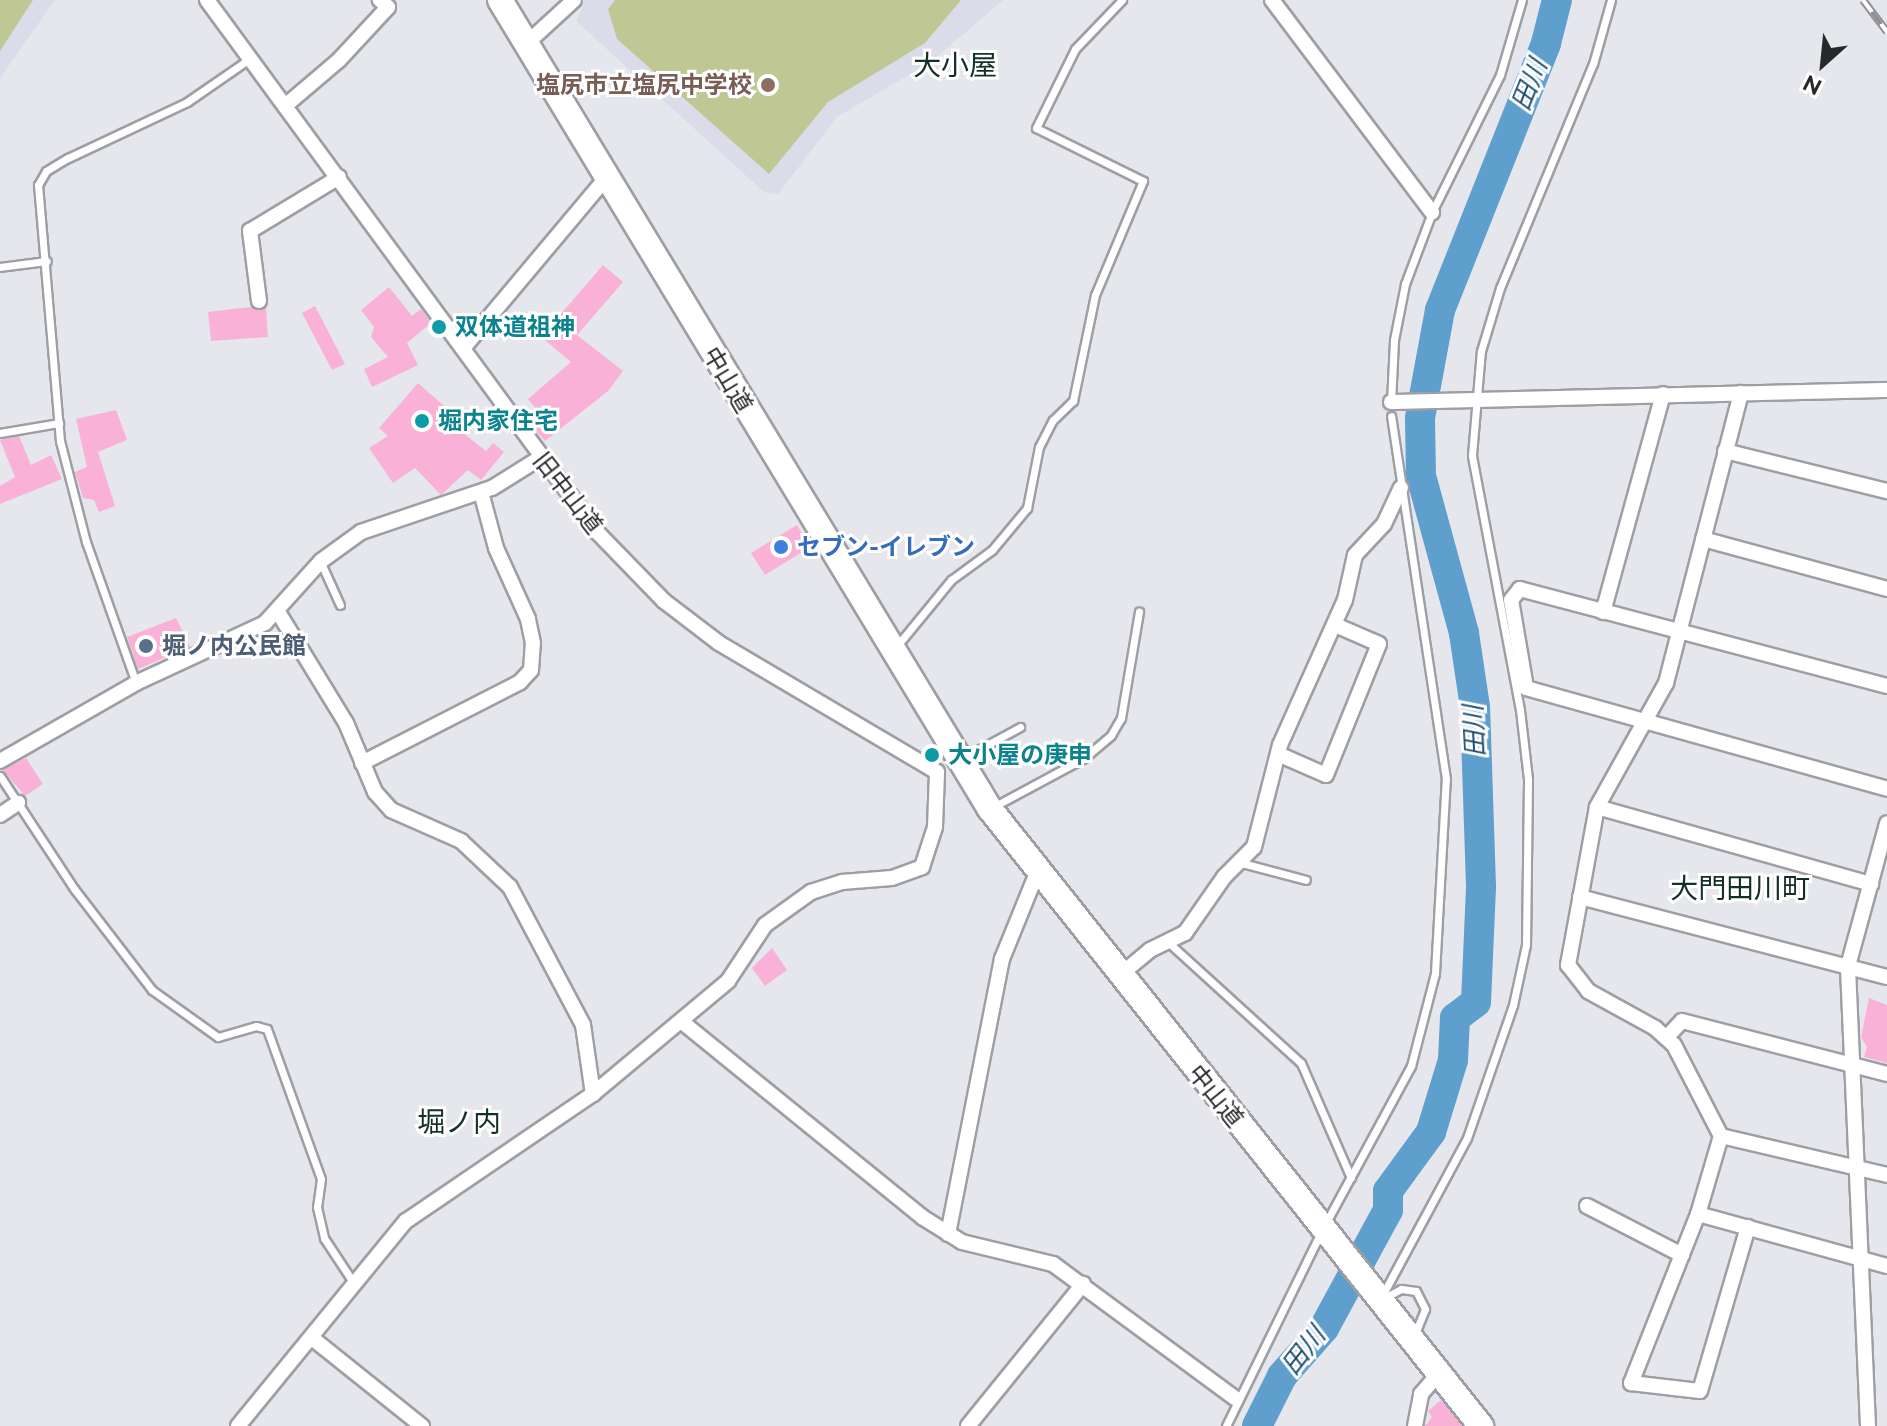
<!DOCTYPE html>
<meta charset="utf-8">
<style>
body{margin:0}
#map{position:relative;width:1887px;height:1426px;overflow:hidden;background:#e6e7ec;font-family:Raleway,"Noto Sans JP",sans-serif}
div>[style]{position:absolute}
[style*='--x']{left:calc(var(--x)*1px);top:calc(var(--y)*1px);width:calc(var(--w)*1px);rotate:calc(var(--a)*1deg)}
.built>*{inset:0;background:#dadde9}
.green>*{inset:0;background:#bfc895}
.river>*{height:30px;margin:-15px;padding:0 15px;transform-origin:15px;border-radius:15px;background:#5e9fce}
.building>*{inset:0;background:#f9b1d7}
.roads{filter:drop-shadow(2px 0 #9e9fa4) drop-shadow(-2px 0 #9e9fa4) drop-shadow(0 2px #9e9fa4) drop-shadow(0 -2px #9e9fa4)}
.service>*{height:7px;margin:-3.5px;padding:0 3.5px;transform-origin:3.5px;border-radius:3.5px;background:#fff}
.minor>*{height:14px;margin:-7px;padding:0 7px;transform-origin:7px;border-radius:7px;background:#fff}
.trunk>*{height:24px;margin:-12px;padding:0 12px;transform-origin:12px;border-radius:12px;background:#fff}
.rail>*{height:8px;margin-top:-4px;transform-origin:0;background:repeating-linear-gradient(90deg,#fff 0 15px,#909194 0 30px);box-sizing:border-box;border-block:2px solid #909194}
.dots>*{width:22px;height:22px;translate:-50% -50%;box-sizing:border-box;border:4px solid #fff;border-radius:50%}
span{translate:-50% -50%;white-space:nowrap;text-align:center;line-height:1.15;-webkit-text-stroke:6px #fff;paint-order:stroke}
.education-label{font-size:24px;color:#785e54;font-weight:700}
.right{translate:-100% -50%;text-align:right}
.culture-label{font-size:24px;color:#0d838f;font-weight:700}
.left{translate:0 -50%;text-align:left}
.street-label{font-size:24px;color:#272829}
.shop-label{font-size:24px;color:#366cbe;font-weight:700}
.service-label{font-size:24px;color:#4e5e75;font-weight:700}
.water-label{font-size:26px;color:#1f5071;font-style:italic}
.quarter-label{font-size:28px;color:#123027}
.north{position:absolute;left:1783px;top:24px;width:80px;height:80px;-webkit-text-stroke:6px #fff;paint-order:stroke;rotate:207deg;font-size:22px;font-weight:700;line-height:32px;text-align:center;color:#272829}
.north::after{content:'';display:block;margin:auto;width:28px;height:36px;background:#272829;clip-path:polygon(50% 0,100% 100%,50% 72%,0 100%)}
</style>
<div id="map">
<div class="built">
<div style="clip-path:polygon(0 0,55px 0,0 78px)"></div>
<div style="clip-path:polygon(585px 0,1003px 0,932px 61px,837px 117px,778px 194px,764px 192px,576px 21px)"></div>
</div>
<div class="green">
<div style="clip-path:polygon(0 0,33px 0,0 51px)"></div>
<div style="clip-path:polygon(615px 0,961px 0,925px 43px,828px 102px,769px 174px,617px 39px,608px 9px)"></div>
</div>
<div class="river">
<div style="--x:1257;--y:1426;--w:56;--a:-63.4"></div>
<div style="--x:1282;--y:1376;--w:64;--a:-48.8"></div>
<div style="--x:1324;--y:1328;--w:134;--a:-61.5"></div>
<div style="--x:1388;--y:1210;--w:19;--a:-90"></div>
<div style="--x:1388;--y:1191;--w:73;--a:-53.9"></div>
<div style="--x:1431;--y:1132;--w:75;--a:-73"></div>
<div style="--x:1453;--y:1060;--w:42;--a:-87.3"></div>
<div style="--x:1455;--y:1018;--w:26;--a:-37"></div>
<div style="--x:1476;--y:1002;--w:116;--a:-87.5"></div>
<div style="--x:1481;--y:886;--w:179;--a:-91.9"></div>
<div style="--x:1475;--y:707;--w:75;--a:-98.5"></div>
<div style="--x:1464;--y:633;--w:163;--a:-105.3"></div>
<div style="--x:1421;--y:476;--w:58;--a:-91"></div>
<div style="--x:1420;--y:418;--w:110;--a:-79.5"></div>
<div style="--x:1440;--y:310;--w:287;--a:-68.3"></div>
<div style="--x:1546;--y:43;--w:44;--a:-75.7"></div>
</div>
<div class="building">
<div style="clip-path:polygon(603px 265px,623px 282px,577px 335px,623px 371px,608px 391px,545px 441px,531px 425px,542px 416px,528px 399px,571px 362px,541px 337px)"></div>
<div style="clip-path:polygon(389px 287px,412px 316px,421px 309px,431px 323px,407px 343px,418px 365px,372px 387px,364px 369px,388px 357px,371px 337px,374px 327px,361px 310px)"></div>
<div style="clip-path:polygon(315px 306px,345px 364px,332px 370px,302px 313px)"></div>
<div style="clip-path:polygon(251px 307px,266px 308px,268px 337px,211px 341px,208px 312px)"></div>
<div style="clip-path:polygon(418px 383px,459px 419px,453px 425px,486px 451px,493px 443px,504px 452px,481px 480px,468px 470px,441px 495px,415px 468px,393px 483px,369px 448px,388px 436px,379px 428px)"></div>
<div style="clip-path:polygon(116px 410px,127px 440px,98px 452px,115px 506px,99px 512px,94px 500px,83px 498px,75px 472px,87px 467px,76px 419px)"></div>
<div style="clip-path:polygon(19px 436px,31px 465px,51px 455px,62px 479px,0 504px,0 486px,15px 477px,0 440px)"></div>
<div style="clip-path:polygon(797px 525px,810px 547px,765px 575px,751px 553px)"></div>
<div style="clip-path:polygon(176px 618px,190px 647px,138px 669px,127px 637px)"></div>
<div style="clip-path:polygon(26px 758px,43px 784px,25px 796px,3px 770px)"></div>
<div style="clip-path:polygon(772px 948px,787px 970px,765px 986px,752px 968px)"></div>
<div style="clip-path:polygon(1869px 998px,1887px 1005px,1887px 1063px,1864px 1057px,1867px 1047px,1861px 1037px)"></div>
<div style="clip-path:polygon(1441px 1400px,1462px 1426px,1425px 1426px,1432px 1417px,1428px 1411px)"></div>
</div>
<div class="roads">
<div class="service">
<div style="--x:0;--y:267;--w:47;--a:-7.3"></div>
<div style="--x:1391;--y:402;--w:62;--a:-87.2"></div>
<div style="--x:1394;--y:340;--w:57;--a:-78.9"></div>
<div style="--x:1405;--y:284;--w:77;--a:-69.4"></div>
<div style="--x:1432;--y:212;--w:153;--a:-63.6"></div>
<div style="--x:1500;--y:75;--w:78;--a:-73.7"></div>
<div style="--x:0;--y:433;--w:60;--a:-9.6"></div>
<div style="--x:321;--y:563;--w:46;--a:65.7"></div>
<div style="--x:896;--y:647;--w:87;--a:-50.6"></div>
<div style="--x:951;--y:580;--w:51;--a:-36.2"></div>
<div style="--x:992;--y:550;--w:55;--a:-50.2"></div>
<div style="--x:1027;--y:508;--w:62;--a:-78.9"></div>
<div style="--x:1039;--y:447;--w:30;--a:-63"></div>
<div style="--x:1053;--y:420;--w:28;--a:-44"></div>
<div style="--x:1073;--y:401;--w:108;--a:-78.3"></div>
<div style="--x:1095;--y:295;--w:124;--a:-67.2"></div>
<div style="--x:1143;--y:181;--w:119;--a:-153.6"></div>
<div style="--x:1036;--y:128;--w:88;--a:-63.7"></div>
<div style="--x:1075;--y:49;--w:68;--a:-46.2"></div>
<div style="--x:136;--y:683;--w:150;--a:-109.5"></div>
<div style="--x:86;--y:542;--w:104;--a:-104.4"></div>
<div style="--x:60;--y:441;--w:257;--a:-94.9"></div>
<div style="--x:38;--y:185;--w:16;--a:-60"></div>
<div style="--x:46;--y:171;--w:26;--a:-31"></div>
<div style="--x:68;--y:158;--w:132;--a:-25.2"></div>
<div style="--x:187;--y:102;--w:75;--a:-34.7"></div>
<div style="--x:963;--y:758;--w:65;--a:-28.5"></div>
<div style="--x:0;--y:776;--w:136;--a:56.7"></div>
<div style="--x:75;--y:890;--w:126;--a:52.4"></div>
<div style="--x:152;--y:990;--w:81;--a:35.5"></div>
<div style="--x:218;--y:1037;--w:40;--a:-16"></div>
<div style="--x:256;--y:1026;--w:11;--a:15"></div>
<div style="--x:267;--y:1029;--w:159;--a:70.2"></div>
<div style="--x:321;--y:1179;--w:28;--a:98"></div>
<div style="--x:317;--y:1207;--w:32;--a:77"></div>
<div style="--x:324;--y:1238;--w:53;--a:56.6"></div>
<div style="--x:995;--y:806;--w:101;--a:-28.3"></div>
<div style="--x:1084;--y:758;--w:35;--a:-40"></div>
<div style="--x:1111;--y:735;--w:20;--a:-60"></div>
<div style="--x:1121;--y:718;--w:108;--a:-80.4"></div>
<div style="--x:1242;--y:863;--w:66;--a:14.9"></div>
<div style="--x:1169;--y:943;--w:178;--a:42.3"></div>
<div style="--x:1301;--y:1063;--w:125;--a:66.5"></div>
<div style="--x:1383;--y:1294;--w:177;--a:-61.7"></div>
<div style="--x:1467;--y:1138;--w:141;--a:-70.9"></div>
<div style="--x:1513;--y:1005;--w:61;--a:-77.8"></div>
<div style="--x:1526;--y:945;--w:166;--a:-89.3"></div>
<div style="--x:1528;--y:779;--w:69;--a:-96.6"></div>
<div style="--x:1520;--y:710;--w:259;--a:-100.7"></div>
<div style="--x:1472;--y:455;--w:104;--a:-85.1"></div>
<div style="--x:1481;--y:351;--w:66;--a:-73.2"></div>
<div style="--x:1500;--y:288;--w:243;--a:-67.5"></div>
<div style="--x:1593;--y:64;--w:66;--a:-74.3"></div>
<div style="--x:1386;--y:1297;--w:17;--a:-28"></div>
<div style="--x:1401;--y:1289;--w:15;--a:8"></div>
<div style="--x:1416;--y:1291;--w:20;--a:63"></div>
<div style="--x:1425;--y:1309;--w:27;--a:112"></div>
<div style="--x:1226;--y:1426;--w:220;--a:-63.9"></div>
<div style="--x:1323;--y:1228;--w:184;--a:-61.5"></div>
<div style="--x:1411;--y:1066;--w:96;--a:-75.5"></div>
<div style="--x:1435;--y:973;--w:194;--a:-86.8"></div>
<div style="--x:1446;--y:779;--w:367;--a:-98.6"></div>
</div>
<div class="minor">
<div style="--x:207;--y:0;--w:661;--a:53.74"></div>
<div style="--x:598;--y:533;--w:95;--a:45.9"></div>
<div style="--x:664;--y:601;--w:69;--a:37.4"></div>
<div style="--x:719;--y:643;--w:253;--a:30.6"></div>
<div style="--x:1272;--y:0;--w:266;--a:53"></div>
<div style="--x:526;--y:44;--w:65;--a:-42.5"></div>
<div style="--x:285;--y:106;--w:71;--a:-40.4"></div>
<div style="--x:339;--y:60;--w:72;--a:-47.2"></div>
<div style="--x:388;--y:7;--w:11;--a:-139"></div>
<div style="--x:259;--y:301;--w:71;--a:-97.3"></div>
<div style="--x:250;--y:231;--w:104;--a:-31.2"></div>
<div style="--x:465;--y:346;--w:219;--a:-50"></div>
<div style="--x:1741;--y:393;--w:300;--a:104.5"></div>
<div style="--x:1666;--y:683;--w:142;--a:119.1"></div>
<div style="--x:1597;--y:807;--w:161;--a:100.4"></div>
<div style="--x:1568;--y:965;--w:33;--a:52"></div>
<div style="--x:1588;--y:991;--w:77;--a:28.9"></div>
<div style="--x:1655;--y:1028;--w:25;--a:42"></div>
<div style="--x:1674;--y:1045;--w:102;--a:62.7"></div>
<div style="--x:1721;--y:1136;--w:81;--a:106.4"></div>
<div style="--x:1698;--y:1214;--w:182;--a:111.6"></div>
<div style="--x:1631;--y:1383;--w:69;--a:6.6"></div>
<div style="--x:1700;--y:1391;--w:171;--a:-73.7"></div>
<div style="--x:1391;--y:402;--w:496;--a:-1.4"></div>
<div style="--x:1725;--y:451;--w:167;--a:13.9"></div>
<div style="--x:1703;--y:539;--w:191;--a:15.2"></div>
<div style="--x:278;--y:612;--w:130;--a:58.5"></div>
<div style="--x:346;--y:723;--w:75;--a:67.2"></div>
<div style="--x:375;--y:792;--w:24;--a:48"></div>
<div style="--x:391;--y:810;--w:77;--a:23.9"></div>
<div style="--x:461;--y:841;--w:67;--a:43.2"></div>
<div style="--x:510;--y:887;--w:156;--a:62.1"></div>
<div style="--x:583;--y:1025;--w:70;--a:81.8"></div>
<div style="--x:1603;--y:612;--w:226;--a:-74.6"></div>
<div style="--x:1887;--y:686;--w:380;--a:-165.2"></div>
<div style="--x:1520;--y:589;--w:14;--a:129"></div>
<div style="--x:1511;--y:600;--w:89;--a:80.3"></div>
<div style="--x:1526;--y:688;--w:375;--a:15.6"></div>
<div style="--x:1278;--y:754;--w:52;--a:23.6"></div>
<div style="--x:1326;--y:775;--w:141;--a:-68"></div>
<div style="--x:1379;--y:644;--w:48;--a:-156.6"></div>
<div style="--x:0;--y:761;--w:157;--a:-29.8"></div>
<div style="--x:136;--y:683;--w:142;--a:-24.9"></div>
<div style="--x:265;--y:623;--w:84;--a:-47.9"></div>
<div style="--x:321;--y:561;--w:49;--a:-35.9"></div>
<div style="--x:361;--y:532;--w:138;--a:-18.6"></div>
<div style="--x:492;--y:488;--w:57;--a:-32"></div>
<div style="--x:362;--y:763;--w:178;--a:-27.1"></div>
<div style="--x:520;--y:682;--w:16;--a:-47"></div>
<div style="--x:531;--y:670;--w:27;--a:-86"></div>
<div style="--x:533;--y:643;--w:25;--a:-102"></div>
<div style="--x:528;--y:619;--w:78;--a:-114.3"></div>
<div style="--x:496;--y:548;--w:58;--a:-105"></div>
<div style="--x:1597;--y:807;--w:285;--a:15.7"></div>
<div style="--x:0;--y:815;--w:22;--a:-34"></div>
<div style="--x:1580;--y:897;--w:317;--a:14.6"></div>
<div style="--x:1119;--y:976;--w:40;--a:-40"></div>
<div style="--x:1150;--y:950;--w:39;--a:-26"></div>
<div style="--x:1185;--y:933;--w:68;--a:-55.1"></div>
<div style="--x:1224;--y:877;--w:42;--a:-45"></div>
<div style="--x:1254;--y:847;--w:105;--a:-75.7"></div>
<div style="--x:1280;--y:745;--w:159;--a:-65.9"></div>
<div style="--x:1345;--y:600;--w:46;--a:-77.5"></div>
<div style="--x:1355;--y:555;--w:42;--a:-46.9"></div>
<div style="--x:1384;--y:524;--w:40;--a:-65"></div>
<div style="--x:681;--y:1021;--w:311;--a:39.1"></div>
<div style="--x:922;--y:1217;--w:47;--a:32"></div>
<div style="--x:962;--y:1242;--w:94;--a:13.6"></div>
<div style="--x:1053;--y:1264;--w:226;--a:36.4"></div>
<div style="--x:1666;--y:1038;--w:23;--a:-47"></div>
<div style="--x:1682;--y:1021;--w:212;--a:14.5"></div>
<div style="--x:1721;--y:1136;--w:171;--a:13.2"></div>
<div style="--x:1587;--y:1206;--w:107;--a:27.3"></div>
<div style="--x:1698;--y:1214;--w:196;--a:15.4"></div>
<div style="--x:948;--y:1234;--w:280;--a:-78.9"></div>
<div style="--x:1002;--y:959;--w:93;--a:-67.9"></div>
<div style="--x:312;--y:1338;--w:141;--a:38.7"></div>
<div style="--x:238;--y:1426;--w:265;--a:-50.7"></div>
<div style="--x:406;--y:1221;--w:226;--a:-34.2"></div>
<div style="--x:593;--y:1094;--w:176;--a:-39.9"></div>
<div style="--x:728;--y:981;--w:67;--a:-56.5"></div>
<div style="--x:765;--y:925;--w:57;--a:-35.7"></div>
<div style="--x:811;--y:892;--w:33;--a:-18"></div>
<div style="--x:842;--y:882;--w:50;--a:-4.6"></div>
<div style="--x:892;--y:878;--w:32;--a:-20"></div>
<div style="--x:922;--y:867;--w:42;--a:-72"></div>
<div style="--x:935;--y:827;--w:55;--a:-87.9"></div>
<div style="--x:968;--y:1426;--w:183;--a:-51"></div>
<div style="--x:1415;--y:1426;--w:33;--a:-79"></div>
<div style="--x:1421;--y:1394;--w:28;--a:-49"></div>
<div style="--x:1868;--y:1426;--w:460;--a:-92.5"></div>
<div style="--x:1848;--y:966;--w:148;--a:-74.7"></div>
</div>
<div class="trunk">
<div style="--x:500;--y:0;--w:946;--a:58.8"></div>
<div style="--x:990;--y:809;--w:789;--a:51.49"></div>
</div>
</div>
<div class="rail">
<div style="--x:1863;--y:0;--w:40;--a:53"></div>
</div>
<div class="dots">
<div style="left:768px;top:85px;background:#8d6e63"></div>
<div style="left:439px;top:327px;background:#0f9aa8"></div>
<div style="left:422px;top:421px;background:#0f9aa8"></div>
<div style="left:781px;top:547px;background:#3f7fe0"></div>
<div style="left:146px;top:646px;background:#5c6f8a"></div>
<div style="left:932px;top:755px;background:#0f9aa8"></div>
</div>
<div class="education-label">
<span class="right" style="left:752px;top:85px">塩尻市立塩尻中学校</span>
</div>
<div class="culture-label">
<span class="left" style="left:455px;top:327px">双体道祖神</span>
<span class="left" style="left:438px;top:421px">堀内家住宅</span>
<span class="left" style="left:948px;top:755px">大小屋の庚申</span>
</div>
<div class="street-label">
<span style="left:728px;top:380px;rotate:59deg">中山道</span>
<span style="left:568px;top:493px;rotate:52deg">旧中山道</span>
<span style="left:1216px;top:1096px;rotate:51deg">中山道</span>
</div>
<div class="shop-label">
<span class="left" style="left:797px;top:547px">セブン-イレブン</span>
</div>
<div class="service-label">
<span class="left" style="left:162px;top:646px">堀ノ内公民館</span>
</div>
<div class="water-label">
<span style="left:1530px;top:85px;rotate:-68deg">田川</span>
<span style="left:1475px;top:731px;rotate:-93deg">田川</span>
<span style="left:1304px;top:1351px;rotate:-52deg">田川</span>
</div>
<div class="quarter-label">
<span style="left:955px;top:66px">大小屋</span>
<span style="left:1740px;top:889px">大門田川町</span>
<span style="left:459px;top:1123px">堀ノ内</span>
</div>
<div class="north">N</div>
</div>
